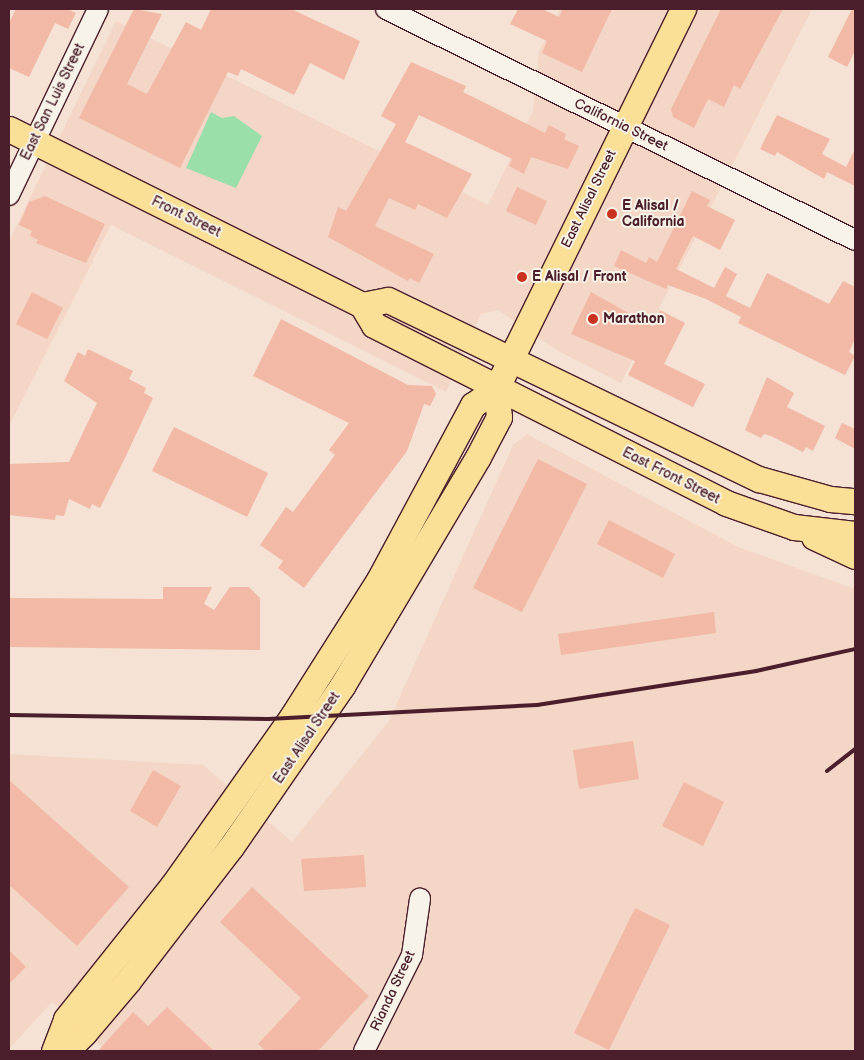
<!DOCTYPE html>
<style>
body{margin:0}
#map{position:relative;width:864px;height:1060px;overflow:hidden;background:#f5e2d4;font-family:"Balsamiq Sans",sans-serif}
div>[style]{position:absolute}
[style*='--x']{left:calc(var(--x)*1px);top:calc(var(--y)*1px);width:calc(var(--w)*1px);rotate:calc(var(--a)*1deg)}
.built>*{inset:0;background:#f4d6c6}
.green>*{inset:0;background:#9adeaa}
.building>*{inset:0;background:#f1b9a6}
.roads{filter:drop-shadow(1px 0 #4a1f2b) drop-shadow(-1px 0 #4a1f2b) drop-shadow(0 1px #4a1f2b) drop-shadow(0 -1px #4a1f2b)}
.minor>*{height:20px;margin:-10px;padding:0 10px;transform-origin:10px;border-radius:10px;background:#f7f3e8}
.major>*{height:25px;margin:-12.5px;padding:0 12.5px;transform-origin:12.5px;border-radius:12.5px;background:#fadf96}
.rail>*{height:4px;margin:-2px;padding:0 2px;transform-origin:2px;border-radius:2px;background:#4a1f2b}
.dots>*{width:14px;height:14px;translate:-50% -50%;box-sizing:border-box;border:2px solid #f7f3e8;border-radius:50%}
span{translate:-50% -50%;white-space:nowrap;text-align:center;line-height:1.15;-webkit-text-stroke:4px #f7f3e8;paint-order:stroke}
.street-label{font-size:14px;color:#4a1f2b}
.poi-label{font-size:14px;color:#4a1f2b;font-weight:700}
.left{translate:0 -50%;text-align:left}
.frame{position:absolute;inset:0;border:10px solid #4a1f2b;pointer-events:none}
</style>
<div id="map">
<div class="built">
<div style="clip-path:polygon(560px 9px,812px 9px,621px 383px,558px 351px,498px 310px,481px 314px,446px 392px,111px 225px,9px 426px,9px 241px,116px 21px,488px 205px,533px 111px,539px 52px)"></div>
<div style="clip-path:polygon(527px 434px,738px 547px,855px 589px,855px 1051px,106px 1051px,52px 1002px,9px 1049px,9px 754px,203px 765px,292px 842px,389px 721px,513px 445px)"></div>
</div>
<div class="green">
<div style="clip-path:polygon(211px 112px,222px 118px,234px 116px,262px 136px,236px 188px,186px 168px)"></div>
</div>
<div class="building">
<div style="clip-path:polygon(16px 9px,67px 9px,76px 13px,68px 29px,55px 23px,29px 77px,9px 68px,9px 23px)"></div>
<div style="clip-path:polygon(134px 9px,162px 14px,127px 84px,147px 94px,186px 22px,201px 30px,211px 9px,291px 9px,360px 41px,344px 80px,310px 63px,294px 95px,241px 69px,238px 76px,228px 72px,180px 168px,79px 118px)"></div>
<div style="clip-path:polygon(518px 9px,542px 9px,559px 17px,563px 9px,612px 9px,582px 72px,542px 53px,547px 41px,510px 24px)"></div>
<div style="clip-path:polygon(721px 9px,783px 9px,740px 89px,734px 85px,724px 107px,708px 99px,694px 128px,673px 117px,671px 109px)"></div>
<div style="clip-path:polygon(852px 9px,855px 9px,855px 51px,847px 67px,828px 57px)"></div>
<div style="clip-path:polygon(411px 62px,466px 86px,463px 92px,545px 133px,549px 125px,566px 134px,564px 139px,579px 146px,568px 169px,531px 157px,524px 174px,509px 166px,512px 159px,419px 115px,405px 142px,472px 174px,447px 218px,418px 204px,415px 210px,389px 198px,375px 226px,434px 254px,419px 283px,410px 278px,408px 281px,328px 237px,338px 207px,346px 211px,396px 124px,381px 116px)"></div>
<div style="clip-path:polygon(777px 115px,830px 139px,822px 154px,846px 167px,855px 149px,855px 186px,827px 172px,824px 179px,777px 152px,775px 156px,760px 149px)"></div>
<div style="clip-path:polygon(517px 187px,547px 201px,536px 225px,506px 211px)"></div>
<div style="clip-path:polygon(692px 191px,710px 200px,707px 206px,735px 220px,720px 250px,693px 236px,676px 269px,714px 288px,725px 267px,737px 274px,726px 296px,750px 308px,767px 273px,829px 304px,843px 281px,855px 287px,855px 339px,849px 352px,855px 356px,845px 375px,738px 323px,741px 317px,706px 299px,668px 285px,666px 289px,614px 266px,621px 250px,646px 263px,649px 257px,657px 262px)"></div>
<div style="clip-path:polygon(45px 196px,105px 224px,86px 263px,36px 243px,38px 240px,30px 236px,32px 231px,19px 225px,29px 202px)"></div>
<div style="clip-path:polygon(32px 292px,63px 308px,47px 339px,16px 324px)"></div>
<div style="clip-path:polygon(591px 292px,652px 326px,660px 310px,685px 323px,664px 364px,705px 384px,693px 407px,628px 375px,635px 361px,571px 334px)"></div>
<div style="clip-path:polygon(281px 319px,408px 385px,432px 386px,436px 394px,430px 406px,424px 404px,407px 451px,304px 588px,278px 568px,283px 561px,260px 545px,286px 507px,293px 512px,335px 455px,329px 450px,349px 423px,253px 376px)"></div>
<div style="clip-path:polygon(88px 349px,133px 371px,129px 379px,146px 388px,144px 393px,153px 398px,125px 458px,100px 508px,92px 504px,90px 509px,69px 499px,64px 516px,56px 515px,55px 520px,9px 515px,9px 464px,69px 462px,97px 403px,64px 381px,78px 352px,85px 356px)"></div>
<div style="clip-path:polygon(767px 377px,794px 393px,787px 407px,825px 426px,813px 451px,806px 447px,803px 452px,771px 436px,764px 434px,761px 438px,745px 430px)"></div>
<div style="clip-path:polygon(842px 423px,855px 429px,855px 449px,835px 438px)"></div>
<div style="clip-path:polygon(174px 427px,268px 473px,247px 517px,152px 471px)"></div>
<div style="clip-path:polygon(538px 459px,587px 484px,522px 612px,473px 588px)"></div>
<div style="clip-path:polygon(609px 520px,675px 554px,663px 578px,597px 544px)"></div>
<div style="clip-path:polygon(163px 587px,212px 587px,204px 604px,214px 610px,230px 587px,249px 587px,260px 598px,260px 650px,9px 647px,9px 598px,163px 599px)"></div>
<div style="clip-path:polygon(714px 612px,716px 633px,561px 655px,558px 634px)"></div>
<div style="clip-path:polygon(633px 741px,639px 779px,579px 789px,573px 750px)"></div>
<div style="clip-path:polygon(153px 770px,181px 786px,157px 827px,130px 811px)"></div>
<div style="clip-path:polygon(9px 780px,129px 887px,77px 946px,9px 885px)"></div>
<div style="clip-path:polygon(684px 782px,724px 802px,703px 846px,662px 826px)"></div>
<div style="clip-path:polygon(364px 855px,366px 887px,304px 891px,301px 859px)"></div>
<div style="clip-path:polygon(252px 887px,369px 996px,318px 1051px,266px 1051px,258px 1044px,301px 998px,220px 922px)"></div>
<div style="clip-path:polygon(635px 908px,670px 925px,609px 1050px,574px 1033px)"></div>
<div style="clip-path:polygon(9px 950px,26px 967px,9px 984px)"></div>
<div style="clip-path:polygon(167px 1007px,214px 1051px,98px 1051px,133px 1012px,148px 1026px)"></div>
</div>
<div class="roads">
<div class="minor">
<div style="--x:386;--y:9;--w:523;--a:26.22"></div>
<div style="--x:9;--y:195;--w:206;--a:-64.4"></div>
<div style="--x:364;--y:1051;--w:107;--a:-63.4"></div>
<div style="--x:412;--y:955;--w:57;--a:-81.9"></div>
</div>
<div class="major">
<div style="--x:9;--y:129;--w:394;--a:26.5"></div>
<div style="--x:362;--y:305;--w:23;--a:59"></div>
<div style="--x:374;--y:325;--w:394;--a:26.8"></div>
<div style="--x:726;--y:503;--w:72;--a:19.4"></div>
<div style="--x:794;--y:527;--w:61;--a:6.5"></div>
<div style="--x:362;--y:305;--w:26;--a:-11"></div>
<div style="--x:388;--y:300;--w:412;--a:25.8"></div>
<div style="--x:759;--y:479;--w:74;--a:15.7"></div>
<div style="--x:830;--y:499;--w:25;--a:5"></div>
<div style="--x:814;--y:537;--w:45;--a:24.9"></div>
<div style="--x:56;--y:1049;--w:16;--a:-14"></div>
<div style="--x:72;--y:1045;--w:17;--a:-45"></div>
<div style="--x:84;--y:1033;--w:68;--a:-49.8"></div>
<div style="--x:128;--y:981;--w:169;--a:-52.5"></div>
<div style="--x:231;--y:847;--w:196;--a:-55.4"></div>
<div style="--x:342;--y:686;--w:266;--a:-59.3"></div>
<div style="--x:478;--y:457;--w:45;--a:-62.3"></div>
<div style="--x:499;--y:417;--w:28;--a:-96"></div>
<div style="--x:54;--y:1051;--w:34;--a:-69"></div>
<div style="--x:66;--y:1019;--w:171;--a:-51.4"></div>
<div style="--x:173;--y:885;--w:206;--a:-54.7"></div>
<div style="--x:292;--y:717;--w:162;--a:-57.6"></div>
<div style="--x:379;--y:580;--w:199;--a:-61.8"></div>
<div style="--x:473;--y:405;--w:28;--a:-35"></div>
<div style="--x:496;--y:389;--w:424;--a:-63.8"></div>
</div>
</div>
<div class="rail">
<div style="--x:9;--y:715;--w:259;--a:0.9"></div>
<div style="--x:268;--y:719;--w:269;--a:-3"></div>
<div style="--x:537;--y:705;--w:222;--a:-8.8"></div>
<div style="--x:756;--y:671;--w:101;--a:-12.5"></div>
<div style="--x:827;--y:771;--w:36;--a:-38"></div>
</div>
<div class="dots">
<div style="left:612px;top:214px;background:#c8321e"></div>
<div style="left:522px;top:277px;background:#c8321e"></div>
<div style="left:593px;top:319px;background:#c8321e"></div>
</div>
<div class="street-label">
<span style="left:53px;top:102px;rotate:-64deg">East San Luis Street</span>
<span style="left:621px;top:125px;rotate:26deg">California Street</span>
<span style="left:589px;top:199px;rotate:-64deg">East Alisal Street</span>
<span style="left:186px;top:217px;rotate:26deg">Front Street</span>
<span style="left:671px;top:476px;rotate:27deg">East Front Street</span>
<span style="left:307px;top:738px;rotate:-56deg">East Alisal Street</span>
<span style="left:393px;top:991px;rotate:-65deg">Rianda Street</span>
</div>
<div class="poi-label">
<span class="left" style="left:622px;top:214px">E Alisal /<br>California</span>
<span class="left" style="left:532px;top:277px">E Alisal / Front</span>
<span class="left" style="left:603px;top:319px">Marathon</span>
</div>
<div class="frame"></div>
</div>
